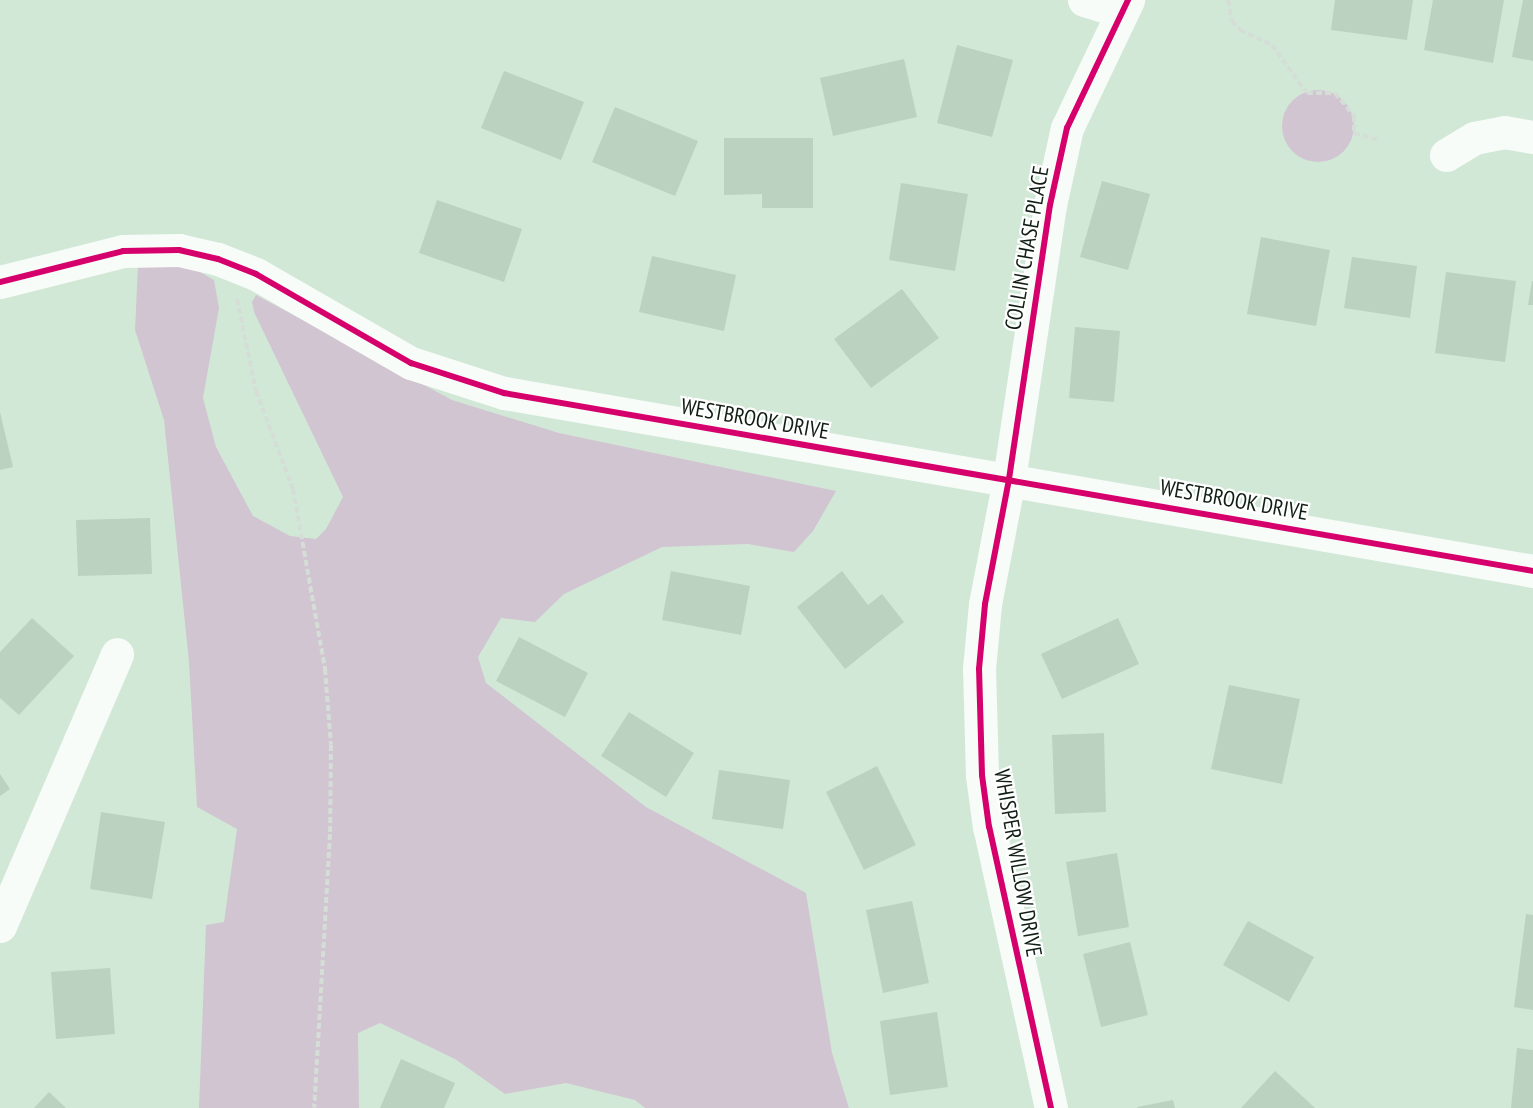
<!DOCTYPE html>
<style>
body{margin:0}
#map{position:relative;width:1533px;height:1108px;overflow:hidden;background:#d2e8d7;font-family:"PT Sans Narrow",sans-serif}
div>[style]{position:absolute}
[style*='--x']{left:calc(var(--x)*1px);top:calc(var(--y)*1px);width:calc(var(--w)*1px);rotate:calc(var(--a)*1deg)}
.green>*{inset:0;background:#d1c5d1}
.round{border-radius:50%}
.building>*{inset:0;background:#bad2bf}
.path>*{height:4px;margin-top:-2px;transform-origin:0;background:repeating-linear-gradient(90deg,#d5ddd7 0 6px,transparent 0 9px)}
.minor>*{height:33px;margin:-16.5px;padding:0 16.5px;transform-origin:16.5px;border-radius:16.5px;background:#f8fcf9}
.cycleway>*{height:6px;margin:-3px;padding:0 3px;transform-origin:3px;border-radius:3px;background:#d6006c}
span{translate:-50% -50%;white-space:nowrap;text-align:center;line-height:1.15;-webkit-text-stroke:4.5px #fff;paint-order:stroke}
.street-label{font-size:22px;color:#101e13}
</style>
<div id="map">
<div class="green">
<div class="round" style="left:1282px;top:90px;width:72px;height:72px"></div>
<div style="clip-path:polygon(163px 263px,195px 269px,214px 280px,219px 308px,203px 398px,216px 447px,253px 516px,290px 536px,316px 539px,326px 529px,343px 497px,254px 312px,252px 302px,256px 295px,452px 400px,559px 433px,836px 491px,813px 531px,794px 552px,748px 544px,662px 547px,564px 594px,535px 622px,501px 618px,478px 657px,486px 683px,646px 807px,806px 893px,832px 1053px,849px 1108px,645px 1108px,635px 1100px,566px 1083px,505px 1094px,455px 1059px,380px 1023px,358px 1033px,359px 1108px,199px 1108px,206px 925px,224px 922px,237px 829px,197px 807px,189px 662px,164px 420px,135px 330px,138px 265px)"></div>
</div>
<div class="building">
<div style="clip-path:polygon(1335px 0,1413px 0,1407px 40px,1331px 30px)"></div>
<div style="clip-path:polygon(1433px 0,1504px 0,1493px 63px,1424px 50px)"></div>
<div style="clip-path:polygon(1523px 0,1533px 0,1533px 61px,1512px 57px)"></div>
<div style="clip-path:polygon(957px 45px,1013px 60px,992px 137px,937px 123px)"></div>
<div style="clip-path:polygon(904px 59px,917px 117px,833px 136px,820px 78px)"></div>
<div style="clip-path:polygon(504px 71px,584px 102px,561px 160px,481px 128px)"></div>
<div style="clip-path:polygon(615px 107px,698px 141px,675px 196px,592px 162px)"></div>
<div style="clip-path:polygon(724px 138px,813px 138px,813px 208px,762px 208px,762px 194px,724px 195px)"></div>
<div style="clip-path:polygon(1102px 181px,1150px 194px,1128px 270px,1080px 257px)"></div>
<div style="clip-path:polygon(901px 183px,968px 194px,955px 271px,889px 260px)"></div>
<div style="clip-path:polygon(437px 200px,522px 229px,504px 282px,419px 253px)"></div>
<div style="clip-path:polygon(1261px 237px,1330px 250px,1316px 326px,1247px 314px)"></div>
<div style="clip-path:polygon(652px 256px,736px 275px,724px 331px,639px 312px)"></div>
<div style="clip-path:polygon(1352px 257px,1417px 266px,1410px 318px,1344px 308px)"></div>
<div style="clip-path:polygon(1446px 272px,1516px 281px,1505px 362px,1435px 353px)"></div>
<div style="clip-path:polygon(1532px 281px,1533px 281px,1533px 305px,1528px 305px)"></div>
<div style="clip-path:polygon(902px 289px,939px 338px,871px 388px,834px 339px)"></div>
<div style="clip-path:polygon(1075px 327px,1120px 331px,1114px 402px,1069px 398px)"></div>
<div style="clip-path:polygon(0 412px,13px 467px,0 470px)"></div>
<div style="clip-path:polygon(150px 518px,152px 574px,78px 576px,76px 520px)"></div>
<div style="clip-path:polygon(671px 571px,750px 586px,741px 635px,662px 620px)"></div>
<div style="clip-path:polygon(842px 571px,868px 605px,882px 594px,904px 622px,845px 669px,797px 607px)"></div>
<div style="clip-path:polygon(32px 618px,74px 656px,19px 715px,0 698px,0 652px)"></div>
<div style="clip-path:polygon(1118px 618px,1139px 664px,1062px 699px,1041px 654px)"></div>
<div style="clip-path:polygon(519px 637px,588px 673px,565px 717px,496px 681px)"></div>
<div style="clip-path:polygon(1229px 685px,1300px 699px,1282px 784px,1211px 769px)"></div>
<div style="clip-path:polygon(629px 712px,694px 753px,666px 797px,601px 756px)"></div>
<div style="clip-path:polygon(1104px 733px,1106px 812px,1055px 814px,1052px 735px)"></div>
<div style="clip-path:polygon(877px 766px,916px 845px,864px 870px,826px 792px)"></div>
<div style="clip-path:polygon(719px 770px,790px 780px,783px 829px,712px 819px)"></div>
<div style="clip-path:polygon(0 774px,10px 789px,0 796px)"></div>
<div style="clip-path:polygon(101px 812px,165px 822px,152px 899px,90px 889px)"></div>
<div style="clip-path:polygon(1117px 853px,1129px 927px,1078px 936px,1066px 862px)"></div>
<div style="clip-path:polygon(912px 901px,929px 983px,883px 993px,866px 910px)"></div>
<div style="clip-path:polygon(1526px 914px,1533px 915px,1533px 1010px,1514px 1007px)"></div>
<div style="clip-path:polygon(1248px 921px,1314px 957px,1289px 1002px,1223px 965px)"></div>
<div style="clip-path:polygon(1130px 942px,1148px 1015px,1101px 1027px,1083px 954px)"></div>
<div style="clip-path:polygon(110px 968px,115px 1034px,56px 1039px,51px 972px)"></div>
<div style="clip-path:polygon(937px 1012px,948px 1087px,890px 1095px,880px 1021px)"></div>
<div style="clip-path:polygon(1517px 1048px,1533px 1050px,1533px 1108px,1511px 1108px)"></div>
<div style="clip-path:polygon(401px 1059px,455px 1083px,444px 1108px,380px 1108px)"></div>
<div style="clip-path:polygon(1275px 1071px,1315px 1108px,1241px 1108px)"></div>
<div style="clip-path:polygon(49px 1092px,66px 1108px,34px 1108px)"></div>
<div style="clip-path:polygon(1173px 1100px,1175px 1108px,1138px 1108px,1137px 1107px)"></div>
</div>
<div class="path">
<div style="--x:1228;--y:0;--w:21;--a:79"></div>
<div style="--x:1232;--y:21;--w:12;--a:48"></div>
<div style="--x:1240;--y:30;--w:35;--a:25"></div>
<div style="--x:1272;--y:45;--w:59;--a:53.9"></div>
<div style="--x:1307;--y:93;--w:28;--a:0"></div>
<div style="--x:1335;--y:93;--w:30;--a:50"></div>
<div style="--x:1354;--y:116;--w:17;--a:90"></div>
<div style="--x:1354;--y:133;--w:24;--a:15"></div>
<div style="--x:237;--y:299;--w:94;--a:78.3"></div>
<div style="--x:256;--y:391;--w:105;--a:69.3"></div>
<div style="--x:293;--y:489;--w:183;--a:79.9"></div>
<div style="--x:325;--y:669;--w:76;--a:85.5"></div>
<div style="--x:331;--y:745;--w:89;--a:90.6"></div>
<div style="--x:330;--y:834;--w:274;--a:93.3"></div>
</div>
<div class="minor">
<div style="--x:1084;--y:0;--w:39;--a:17"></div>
<div style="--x:1446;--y:155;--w:33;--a:-31"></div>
<div style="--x:1474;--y:138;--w:31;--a:-11"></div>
<div style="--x:1504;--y:132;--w:29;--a:10"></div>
<div style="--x:0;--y:282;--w:127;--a:-14.1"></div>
<div style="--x:123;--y:251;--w:56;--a:-1"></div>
<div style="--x:179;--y:250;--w:40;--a:13"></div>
<div style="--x:218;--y:259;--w:41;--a:21.5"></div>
<div style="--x:256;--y:274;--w:179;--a:29.9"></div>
<div style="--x:411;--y:363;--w:98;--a:17.9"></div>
<div style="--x:504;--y:393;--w:1044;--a:9.81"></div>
<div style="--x:0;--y:926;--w:296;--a:-66.7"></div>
<div style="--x:1051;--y:1108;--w:288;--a:-102.4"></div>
<div style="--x:989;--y:827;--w:52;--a:-97.7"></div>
<div style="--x:982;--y:775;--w:106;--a:-91.6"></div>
<div style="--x:979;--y:669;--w:65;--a:-84.7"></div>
<div style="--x:985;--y:604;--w:127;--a:-79.1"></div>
<div style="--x:1009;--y:479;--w:277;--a:-81.5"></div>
<div style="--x:1050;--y:205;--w:79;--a:-77.6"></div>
<div style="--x:1067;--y:128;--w:142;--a:-64.5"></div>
</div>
<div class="cycleway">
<div style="--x:0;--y:282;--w:127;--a:-14.1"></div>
<div style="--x:123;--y:251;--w:56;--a:-1"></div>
<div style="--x:179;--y:250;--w:40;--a:13"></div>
<div style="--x:218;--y:259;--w:41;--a:21.5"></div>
<div style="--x:256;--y:274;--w:179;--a:29.9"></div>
<div style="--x:411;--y:363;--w:98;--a:17.9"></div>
<div style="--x:504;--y:393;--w:1044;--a:9.81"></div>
<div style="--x:1051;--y:1108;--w:288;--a:-102.4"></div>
<div style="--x:989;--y:827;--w:52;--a:-97.7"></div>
<div style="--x:982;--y:775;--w:106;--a:-91.6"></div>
<div style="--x:979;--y:669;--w:65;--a:-84.7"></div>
<div style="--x:985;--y:604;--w:127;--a:-79.1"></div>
<div style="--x:1009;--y:479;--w:277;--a:-81.5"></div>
<div style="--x:1050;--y:205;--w:79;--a:-77.6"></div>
<div style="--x:1067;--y:128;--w:142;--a:-64.5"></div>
</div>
<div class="street-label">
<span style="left:1027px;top:248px;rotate:-80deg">COLLIN CHASE PLACE</span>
<span style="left:755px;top:419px;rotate:10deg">WESTBROOK DRIVE</span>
<span style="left:1234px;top:500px;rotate:10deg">WESTBROOK DRIVE</span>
<span style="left:1018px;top:863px;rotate:80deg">WHISPER WILLOW DRIVE</span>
</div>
</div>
